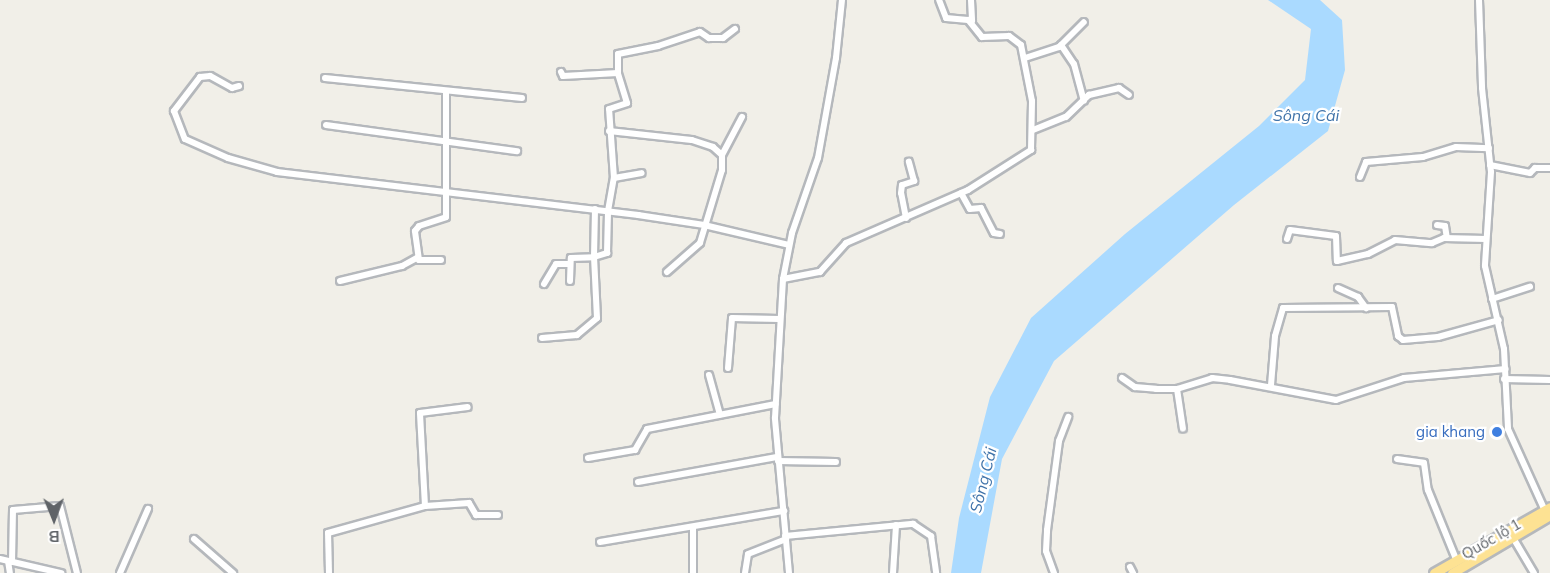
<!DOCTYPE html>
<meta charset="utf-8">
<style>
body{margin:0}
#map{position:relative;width:1550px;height:573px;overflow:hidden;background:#f1efe8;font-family:Mulish,sans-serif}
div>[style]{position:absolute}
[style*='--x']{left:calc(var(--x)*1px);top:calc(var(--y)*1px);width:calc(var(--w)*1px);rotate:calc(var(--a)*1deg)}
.water>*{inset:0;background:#aadaff}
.roads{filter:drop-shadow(2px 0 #b5b8bc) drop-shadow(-2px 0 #b5b8bc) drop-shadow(0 2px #b5b8bc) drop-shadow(0 -2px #b5b8bc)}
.minor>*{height:6px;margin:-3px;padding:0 3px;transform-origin:3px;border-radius:3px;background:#fff}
.highway>*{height:9px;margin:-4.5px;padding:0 4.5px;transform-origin:4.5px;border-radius:4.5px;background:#fde293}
.dots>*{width:16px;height:16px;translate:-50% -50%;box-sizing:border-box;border:3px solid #fff;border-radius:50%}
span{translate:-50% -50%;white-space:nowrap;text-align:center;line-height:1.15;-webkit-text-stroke:4.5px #fff;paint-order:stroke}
.shop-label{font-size:15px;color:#366cbe}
.right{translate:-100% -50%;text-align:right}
.street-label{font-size:15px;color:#5f6368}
.water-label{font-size:16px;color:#4174aa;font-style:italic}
.north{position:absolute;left:24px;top:489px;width:60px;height:60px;-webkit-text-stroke:4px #fff;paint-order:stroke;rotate:179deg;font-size:16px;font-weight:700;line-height:24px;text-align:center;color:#5f6368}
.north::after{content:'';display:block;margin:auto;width:21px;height:27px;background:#5f6368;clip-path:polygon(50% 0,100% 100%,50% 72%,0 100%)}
</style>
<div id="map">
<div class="water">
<div style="clip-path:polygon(1268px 0,1320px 0,1342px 20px,1345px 70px,1328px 131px,1234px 205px,1054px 361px,1002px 459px,981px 573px,951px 573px,959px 518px,990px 397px,1031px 318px,1125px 234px,1259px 126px,1305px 80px,1311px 29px)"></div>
</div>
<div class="roads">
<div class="minor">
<div style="--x:971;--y:0;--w:21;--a:87"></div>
<div style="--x:1479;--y:0;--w:88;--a:88"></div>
<div style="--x:1482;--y:88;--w:84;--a:83.9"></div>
<div style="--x:1491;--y:172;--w:94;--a:93.7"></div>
<div style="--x:1485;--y:266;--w:85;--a:77.1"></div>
<div style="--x:1504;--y:349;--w:80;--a:87.1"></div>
<div style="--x:1508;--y:429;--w:92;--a:65.7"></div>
<div style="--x:1061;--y:45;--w:23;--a:56"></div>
<div style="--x:1074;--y:64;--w:38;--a:75"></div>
<div style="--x:1025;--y:58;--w:36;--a:-18"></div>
<div style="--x:1059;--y:47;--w:35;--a:-45"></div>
<div style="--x:561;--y:72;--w:4;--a:63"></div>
<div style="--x:563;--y:76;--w:55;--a:-3.1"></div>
<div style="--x:325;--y:78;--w:198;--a:5.8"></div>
<div style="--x:239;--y:86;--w:7;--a:164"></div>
<div style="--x:232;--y:88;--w:25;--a:-151"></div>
<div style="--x:210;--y:76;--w:10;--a:174"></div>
<div style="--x:200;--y:77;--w:43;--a:127.4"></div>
<div style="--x:174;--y:111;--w:30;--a:69"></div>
<div style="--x:185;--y:139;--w:47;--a:23.8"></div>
<div style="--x:228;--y:158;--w:51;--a:15.9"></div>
<div style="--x:277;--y:172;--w:364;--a:6.8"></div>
<div style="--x:638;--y:215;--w:67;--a:8.6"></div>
<div style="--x:704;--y:225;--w:87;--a:13.2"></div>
<div style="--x:326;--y:125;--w:193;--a:7.8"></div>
<div style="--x:1033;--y:130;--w:35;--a:-22"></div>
<div style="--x:1066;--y:117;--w:32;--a:-44"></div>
<div style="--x:1089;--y:95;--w:31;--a:-13"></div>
<div style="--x:1119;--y:88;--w:12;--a:35"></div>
<div style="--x:609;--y:131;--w:83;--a:6.2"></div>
<div style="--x:692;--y:140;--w:22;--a:18"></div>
<div style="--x:713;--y:147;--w:12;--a:42"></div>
<div style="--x:722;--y:155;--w:15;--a:90"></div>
<div style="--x:722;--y:170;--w:76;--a:106.8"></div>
<div style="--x:700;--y:243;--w:44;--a:138.7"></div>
<div style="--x:722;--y:155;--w:43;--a:-62.2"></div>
<div style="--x:1490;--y:165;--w:41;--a:11.3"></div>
<div style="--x:1530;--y:173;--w:7;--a:-45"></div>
<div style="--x:1535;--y:168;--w:15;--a:0"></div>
<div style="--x:1360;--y:177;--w:16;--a:-68"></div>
<div style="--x:1366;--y:162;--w:57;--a:-5"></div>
<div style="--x:1423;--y:157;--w:34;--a:-17"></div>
<div style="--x:1456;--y:147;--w:33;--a:2"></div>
<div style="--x:614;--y:178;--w:69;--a:-94.1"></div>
<div style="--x:609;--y:109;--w:19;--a:-18"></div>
<div style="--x:627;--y:103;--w:31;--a:-107"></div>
<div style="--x:618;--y:73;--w:19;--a:-90"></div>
<div style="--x:618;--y:54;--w:41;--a:-11.3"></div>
<div style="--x:658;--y:46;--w:44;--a:-18.4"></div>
<div style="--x:700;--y:32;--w:11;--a:34"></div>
<div style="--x:709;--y:38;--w:14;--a:0"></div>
<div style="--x:723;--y:38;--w:15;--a:-37"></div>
<div style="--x:961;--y:193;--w:18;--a:61"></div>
<div style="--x:970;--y:209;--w:11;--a:-5"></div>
<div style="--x:981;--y:208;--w:28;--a:63"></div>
<div style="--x:994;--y:233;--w:6;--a:9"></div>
<div style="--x:906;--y:218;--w:25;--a:-101"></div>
<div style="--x:901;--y:193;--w:8;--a:-83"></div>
<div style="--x:902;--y:185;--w:13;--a:-18"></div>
<div style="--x:914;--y:181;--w:20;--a:-105"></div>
<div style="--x:1437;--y:225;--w:8;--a:7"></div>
<div style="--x:1445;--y:226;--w:12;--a:81"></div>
<div style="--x:1287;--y:239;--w:9;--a:-72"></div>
<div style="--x:1290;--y:230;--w:46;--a:7.4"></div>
<div style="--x:1336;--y:236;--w:25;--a:88"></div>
<div style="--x:1337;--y:261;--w:32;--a:-13"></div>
<div style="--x:1368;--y:254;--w:30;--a:-27"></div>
<div style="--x:1395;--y:240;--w:37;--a:5"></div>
<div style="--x:1432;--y:243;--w:13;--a:-23"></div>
<div style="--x:1444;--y:238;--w:42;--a:1.4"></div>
<div style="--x:441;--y:260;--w:22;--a:180"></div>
<div style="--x:419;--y:260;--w:29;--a:-98"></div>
<div style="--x:415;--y:231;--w:6;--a:-51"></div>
<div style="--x:419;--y:226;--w:28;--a:-18"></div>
<div style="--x:446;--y:217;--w:125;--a:-90"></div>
<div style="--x:783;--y:279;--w:38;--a:-11"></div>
<div style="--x:820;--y:272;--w:39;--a:-48"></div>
<div style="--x:846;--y:243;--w:133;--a:-23.5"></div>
<div style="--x:968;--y:190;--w:75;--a:-32.4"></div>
<div style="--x:1031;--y:150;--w:49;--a:-88.8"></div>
<div style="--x:1032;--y:101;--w:57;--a:-101.1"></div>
<div style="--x:1021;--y:45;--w:15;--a:-143"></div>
<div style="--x:1009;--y:36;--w:27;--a:178"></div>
<div style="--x:982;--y:37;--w:22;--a:-129"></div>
<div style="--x:968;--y:20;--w:22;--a:-175"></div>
<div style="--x:946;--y:18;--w:19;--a:-111"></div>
<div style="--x:340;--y:281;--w:64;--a:-13.6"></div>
<div style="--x:402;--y:266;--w:18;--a:-29"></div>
<div style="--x:570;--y:281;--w:23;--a:-88"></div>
<div style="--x:571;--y:258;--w:23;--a:-2"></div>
<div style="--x:594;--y:257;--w:48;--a:-88.8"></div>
<div style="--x:544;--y:284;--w:23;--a:-59"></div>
<div style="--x:556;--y:264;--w:14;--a:0"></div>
<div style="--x:1338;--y:288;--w:22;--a:24"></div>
<div style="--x:1358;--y:297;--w:14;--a:54"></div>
<div style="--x:1492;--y:299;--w:40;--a:-18"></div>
<div style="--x:542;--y:338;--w:35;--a:-5"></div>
<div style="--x:577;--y:335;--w:26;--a:-40"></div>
<div style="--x:597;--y:318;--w:61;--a:-92.8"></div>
<div style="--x:594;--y:257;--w:14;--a:-17"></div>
<div style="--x:607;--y:253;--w:42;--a:-88.6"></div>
<div style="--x:608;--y:211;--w:34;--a:-80"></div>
<div style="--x:614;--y:178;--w:28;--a:-10"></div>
<div style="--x:728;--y:368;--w:50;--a:-85.4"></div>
<div style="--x:732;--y:318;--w:47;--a:1.2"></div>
<div style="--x:709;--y:375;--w:41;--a:74.6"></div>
<div style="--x:1122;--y:378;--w:16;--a:35"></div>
<div style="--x:1135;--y:387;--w:21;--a:5"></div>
<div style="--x:1156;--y:389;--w:21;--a:0"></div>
<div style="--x:1177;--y:389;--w:37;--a:-17"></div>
<div style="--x:1212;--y:378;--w:18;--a:6"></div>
<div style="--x:1230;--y:380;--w:108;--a:10.7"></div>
<div style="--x:1336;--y:400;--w:71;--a:-17.9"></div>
<div style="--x:1404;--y:378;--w:102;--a:-5"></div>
<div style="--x:1504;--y:379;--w:46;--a:1.2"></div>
<div style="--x:1271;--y:385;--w:49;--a:-85.3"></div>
<div style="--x:1275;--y:336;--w:29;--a:-74"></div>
<div style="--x:1283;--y:308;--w:109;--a:-0.5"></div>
<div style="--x:1392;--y:307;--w:30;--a:78"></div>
<div style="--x:1398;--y:336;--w:6;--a:39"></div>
<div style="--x:1403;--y:340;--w:35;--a:-5"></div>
<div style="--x:1438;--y:337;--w:63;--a:-15.6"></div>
<div style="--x:1177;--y:389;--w:40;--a:81.5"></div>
<div style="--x:588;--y:458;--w:48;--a:-9.7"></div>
<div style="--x:635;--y:450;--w:24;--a:-60"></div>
<div style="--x:647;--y:429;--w:131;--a:-11"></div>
<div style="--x:1397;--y:459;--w:27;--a:8"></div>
<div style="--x:1424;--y:463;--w:27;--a:82"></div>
<div style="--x:1428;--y:490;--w:74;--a:67.9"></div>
<div style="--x:778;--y:461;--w:58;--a:1"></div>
<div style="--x:638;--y:482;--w:141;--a:-10.2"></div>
<div style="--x:425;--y:506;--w:44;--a:-3.9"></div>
<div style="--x:469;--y:503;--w:14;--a:60"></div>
<div style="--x:476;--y:515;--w:22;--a:0"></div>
<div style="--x:785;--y:536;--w:129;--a:-5.4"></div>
<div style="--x:913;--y:524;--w:22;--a:34"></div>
<div style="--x:931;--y:536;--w:37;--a:82"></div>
<div style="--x:1512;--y:536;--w:43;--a:59.3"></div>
<div style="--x:194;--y:539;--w:52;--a:41.1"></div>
<div style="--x:600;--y:542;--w:187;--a:-9.6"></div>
<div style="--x:0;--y:559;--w:63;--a:12.9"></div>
<div style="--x:8;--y:561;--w:12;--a:81"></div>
<div style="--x:12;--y:562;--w:52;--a:-88.9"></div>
<div style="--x:13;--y:510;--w:47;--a:-4.9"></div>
<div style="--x:60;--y:506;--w:69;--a:75.8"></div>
<div style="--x:1130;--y:567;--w:7;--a:63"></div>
<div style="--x:120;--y:573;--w:70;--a:-66.4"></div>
<div style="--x:329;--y:573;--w:40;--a:-91.4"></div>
<div style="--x:328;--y:533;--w:101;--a:-15.6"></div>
<div style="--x:425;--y:506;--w:93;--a:-93.1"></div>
<div style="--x:420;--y:413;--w:48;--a:-7.1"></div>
<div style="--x:693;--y:573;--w:45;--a:-90"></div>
<div style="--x:745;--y:573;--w:19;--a:-81"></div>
<div style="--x:748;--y:554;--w:41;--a:-21.5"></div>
<div style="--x:789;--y:573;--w:156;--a:-95.2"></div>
<div style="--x:775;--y:418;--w:139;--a:-86.7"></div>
<div style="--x:783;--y:279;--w:47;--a:-78.9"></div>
<div style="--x:792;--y:233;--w:79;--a:-70.9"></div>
<div style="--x:818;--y:158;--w:102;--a:-79.8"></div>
<div style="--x:836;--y:58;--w:58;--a:-84.1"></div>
<div style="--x:893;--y:573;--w:48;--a:-86.4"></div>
<div style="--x:1054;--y:573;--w:23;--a:-110"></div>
<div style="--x:1046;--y:551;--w:21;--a:-87"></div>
<div style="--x:1047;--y:530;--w:90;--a:-82.3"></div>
<div style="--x:1059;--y:441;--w:26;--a:-69"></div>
</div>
<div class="highway">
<div style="--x:1434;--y:573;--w:133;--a:-29.6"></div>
<div style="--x:1452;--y:573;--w:114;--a:-30.6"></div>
</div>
</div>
<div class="dots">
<div style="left:1497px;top:432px;background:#3f7fe0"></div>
</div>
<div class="shop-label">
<span class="right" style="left:1485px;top:432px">gia khang</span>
</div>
<div class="street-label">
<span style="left:1491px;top:539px;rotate:-30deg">Quốc lộ 1</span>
</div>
<div class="water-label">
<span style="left:1306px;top:115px">Sông Cái</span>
<span style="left:983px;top:480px;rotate:-76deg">Sông Cái</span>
</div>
<div class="north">B</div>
</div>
